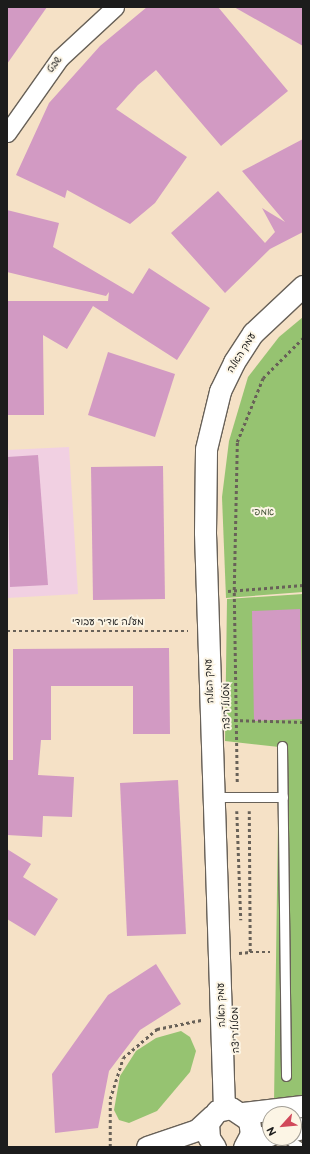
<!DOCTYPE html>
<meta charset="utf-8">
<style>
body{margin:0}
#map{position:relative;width:310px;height:1154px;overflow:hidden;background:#f5e1c6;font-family:"Balsamiq Sans","Playpen Sans Hebrew",sans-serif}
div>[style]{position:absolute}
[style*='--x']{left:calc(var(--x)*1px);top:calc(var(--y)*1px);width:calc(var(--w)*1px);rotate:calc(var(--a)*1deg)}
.built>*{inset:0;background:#f1d0e2}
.green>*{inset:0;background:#96c371}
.building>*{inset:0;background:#d29ac3}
.path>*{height:2.5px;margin-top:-1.25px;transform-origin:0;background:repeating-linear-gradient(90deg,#686158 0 3px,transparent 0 6px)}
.roads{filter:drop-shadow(1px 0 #686158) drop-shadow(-1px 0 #686158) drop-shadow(0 1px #686158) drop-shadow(0 -1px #686158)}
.service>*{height:9px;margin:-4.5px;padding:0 4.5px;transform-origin:4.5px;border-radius:4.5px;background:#fff}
.minor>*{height:17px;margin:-8.5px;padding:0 8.5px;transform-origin:8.5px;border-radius:8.5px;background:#fff}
.tertiary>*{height:21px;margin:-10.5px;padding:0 10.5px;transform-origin:10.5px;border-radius:10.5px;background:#fff}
span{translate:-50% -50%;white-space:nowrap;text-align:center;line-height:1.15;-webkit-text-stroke:4px #fcf5e5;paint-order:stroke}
.street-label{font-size:10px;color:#1c1c1c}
.park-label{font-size:10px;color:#47563a}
.frame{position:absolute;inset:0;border:8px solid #1c1c1c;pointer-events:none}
.north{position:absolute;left:262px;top:1106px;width:40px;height:40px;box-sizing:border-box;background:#fcf5e5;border:1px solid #a29e95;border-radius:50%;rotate:243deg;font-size:11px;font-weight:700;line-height:16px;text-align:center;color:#1c1c1c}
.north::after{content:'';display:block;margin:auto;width:14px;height:18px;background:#d1495b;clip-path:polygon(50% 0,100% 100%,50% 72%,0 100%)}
</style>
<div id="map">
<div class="built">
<div style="clip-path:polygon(69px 447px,78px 594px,7px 598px,7px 450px)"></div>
</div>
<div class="green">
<div style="clip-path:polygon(303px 317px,303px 592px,226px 598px,222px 497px,229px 441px,248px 377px,279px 337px)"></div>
<div style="clip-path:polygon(303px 594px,303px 1102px,274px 1104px,279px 747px,225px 741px,227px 599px)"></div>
<div style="clip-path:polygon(181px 1031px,190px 1037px,196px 1051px,190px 1072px,157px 1111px,129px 1123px,119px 1120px,114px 1110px,120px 1076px,136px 1051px,156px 1038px)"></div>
</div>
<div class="building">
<div style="clip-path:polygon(7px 7px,47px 7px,7px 64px)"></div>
<div style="clip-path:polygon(147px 7px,218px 7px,288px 91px,221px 146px,156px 70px,138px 85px,116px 109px,187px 157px,155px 203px,130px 224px,67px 190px,65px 198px,16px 175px,49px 103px,100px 46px)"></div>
<div style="clip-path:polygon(234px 7px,303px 7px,303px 46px)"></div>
<div style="clip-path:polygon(303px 139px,303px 232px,270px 249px,225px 293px,171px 233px,218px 191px,265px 243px,275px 232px,262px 208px,285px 222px,242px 171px)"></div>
<div style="clip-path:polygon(7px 210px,59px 223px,53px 247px,133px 294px,149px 268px,210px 308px,177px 360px,93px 306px,67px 349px,43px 335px,44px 415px,7px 415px,7px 301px,108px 301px,109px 292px,106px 296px,7px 272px)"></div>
<div style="clip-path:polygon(108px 352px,175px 374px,155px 437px,88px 415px)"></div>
<div style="clip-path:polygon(38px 455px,48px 585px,10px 587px,7px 457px)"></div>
<div style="clip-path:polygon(163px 466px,165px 599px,93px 600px,91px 467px)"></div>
<div style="clip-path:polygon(300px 609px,303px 719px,254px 721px,252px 611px)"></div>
<div style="clip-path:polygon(169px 648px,170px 734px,133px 734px,133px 686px,51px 686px,51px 740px,41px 740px,38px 775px,74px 777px,72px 817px,43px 816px,42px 837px,7px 835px,7px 760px,13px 760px,13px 649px)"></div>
<div style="clip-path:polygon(178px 780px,186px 934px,127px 936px,120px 783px)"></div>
<div style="clip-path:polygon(7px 849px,31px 864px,23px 877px,58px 899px,35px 936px,7px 919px)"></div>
<div style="clip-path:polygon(156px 964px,181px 1004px,140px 1030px,109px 1071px,98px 1128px,55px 1133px,52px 1074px,108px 995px)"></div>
</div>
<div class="path">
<div style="--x:228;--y:591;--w:75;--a:-4.6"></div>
<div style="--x:7;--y:631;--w:181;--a:0"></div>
<div style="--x:234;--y:720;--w:69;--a:1.7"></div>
<div style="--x:237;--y:782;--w:192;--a:-90.9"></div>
<div style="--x:234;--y:590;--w:148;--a:-88.8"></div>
<div style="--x:237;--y:442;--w:69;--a:-67.9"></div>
<div style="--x:263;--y:378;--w:57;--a:-45"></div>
<div style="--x:237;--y:811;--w:109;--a:87.9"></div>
<div style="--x:250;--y:952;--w:20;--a:0"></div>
<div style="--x:239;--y:953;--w:11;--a:-5"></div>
<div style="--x:250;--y:952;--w:141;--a:-90.4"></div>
<div style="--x:110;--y:1147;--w:48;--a:-90"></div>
<div style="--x:110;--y:1099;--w:43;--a:-72.4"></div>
<div style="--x:123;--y:1058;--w:45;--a:-40.5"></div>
<div style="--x:157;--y:1029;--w:45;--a:-11.6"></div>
</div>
<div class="roads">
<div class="service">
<div style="--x:282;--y:746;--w:330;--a:89.3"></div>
<div style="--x:216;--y:797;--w:67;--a:0"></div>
<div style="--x:286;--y:1138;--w:17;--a:33"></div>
</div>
<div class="minor">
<div style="--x:7;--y:133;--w:92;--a:-54.8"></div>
<div style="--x:60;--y:58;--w:75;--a:-42.8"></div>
</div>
<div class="tertiary">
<div style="--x:224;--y:1109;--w:577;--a:-91.89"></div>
<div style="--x:205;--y:532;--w:83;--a:-89.3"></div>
<div style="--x:206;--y:449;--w:60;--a:-76.4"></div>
<div style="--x:220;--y:391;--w:32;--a:-64"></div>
<div style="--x:234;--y:362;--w:35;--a:-57"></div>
<div style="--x:253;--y:333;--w:69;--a:-43.2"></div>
<div style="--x:243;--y:1113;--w:60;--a:-6.7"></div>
<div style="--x:294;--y:1130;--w:9;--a:-13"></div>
<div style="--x:249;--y:1141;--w:22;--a:-16"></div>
<div style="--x:147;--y:1147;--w:53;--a:-18.8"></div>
<div style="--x:197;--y:1130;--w:21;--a:-43"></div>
<div style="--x:215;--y:1147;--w:11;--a:-124"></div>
<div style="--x:209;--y:1138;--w:15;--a:-94"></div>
<div style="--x:208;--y:1123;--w:15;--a:-53"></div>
<div style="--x:217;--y:1111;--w:14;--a:-12"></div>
<div style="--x:231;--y:1108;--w:22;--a:34"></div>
<div style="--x:249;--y:1120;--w:14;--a:82"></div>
<div style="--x:251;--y:1134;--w:15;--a:118"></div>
</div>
</div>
<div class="street-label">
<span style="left:55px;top:65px;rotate:-52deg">שבט</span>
<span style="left:242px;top:353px;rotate:-58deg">עמק האלה</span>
<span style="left:108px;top:623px">מעלה אדיר עבודי</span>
<span style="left:210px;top:681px;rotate:-93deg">עמק האלה</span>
<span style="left:227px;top:706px;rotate:-91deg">מסלול ריצה</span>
<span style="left:222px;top:1005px;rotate:-92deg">עמק האלה</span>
<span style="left:236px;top:1030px;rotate:-92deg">מסלול ריצה</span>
</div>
<div class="park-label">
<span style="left:263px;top:513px">אמפי</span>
</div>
<div class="frame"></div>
<div class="north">N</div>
</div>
